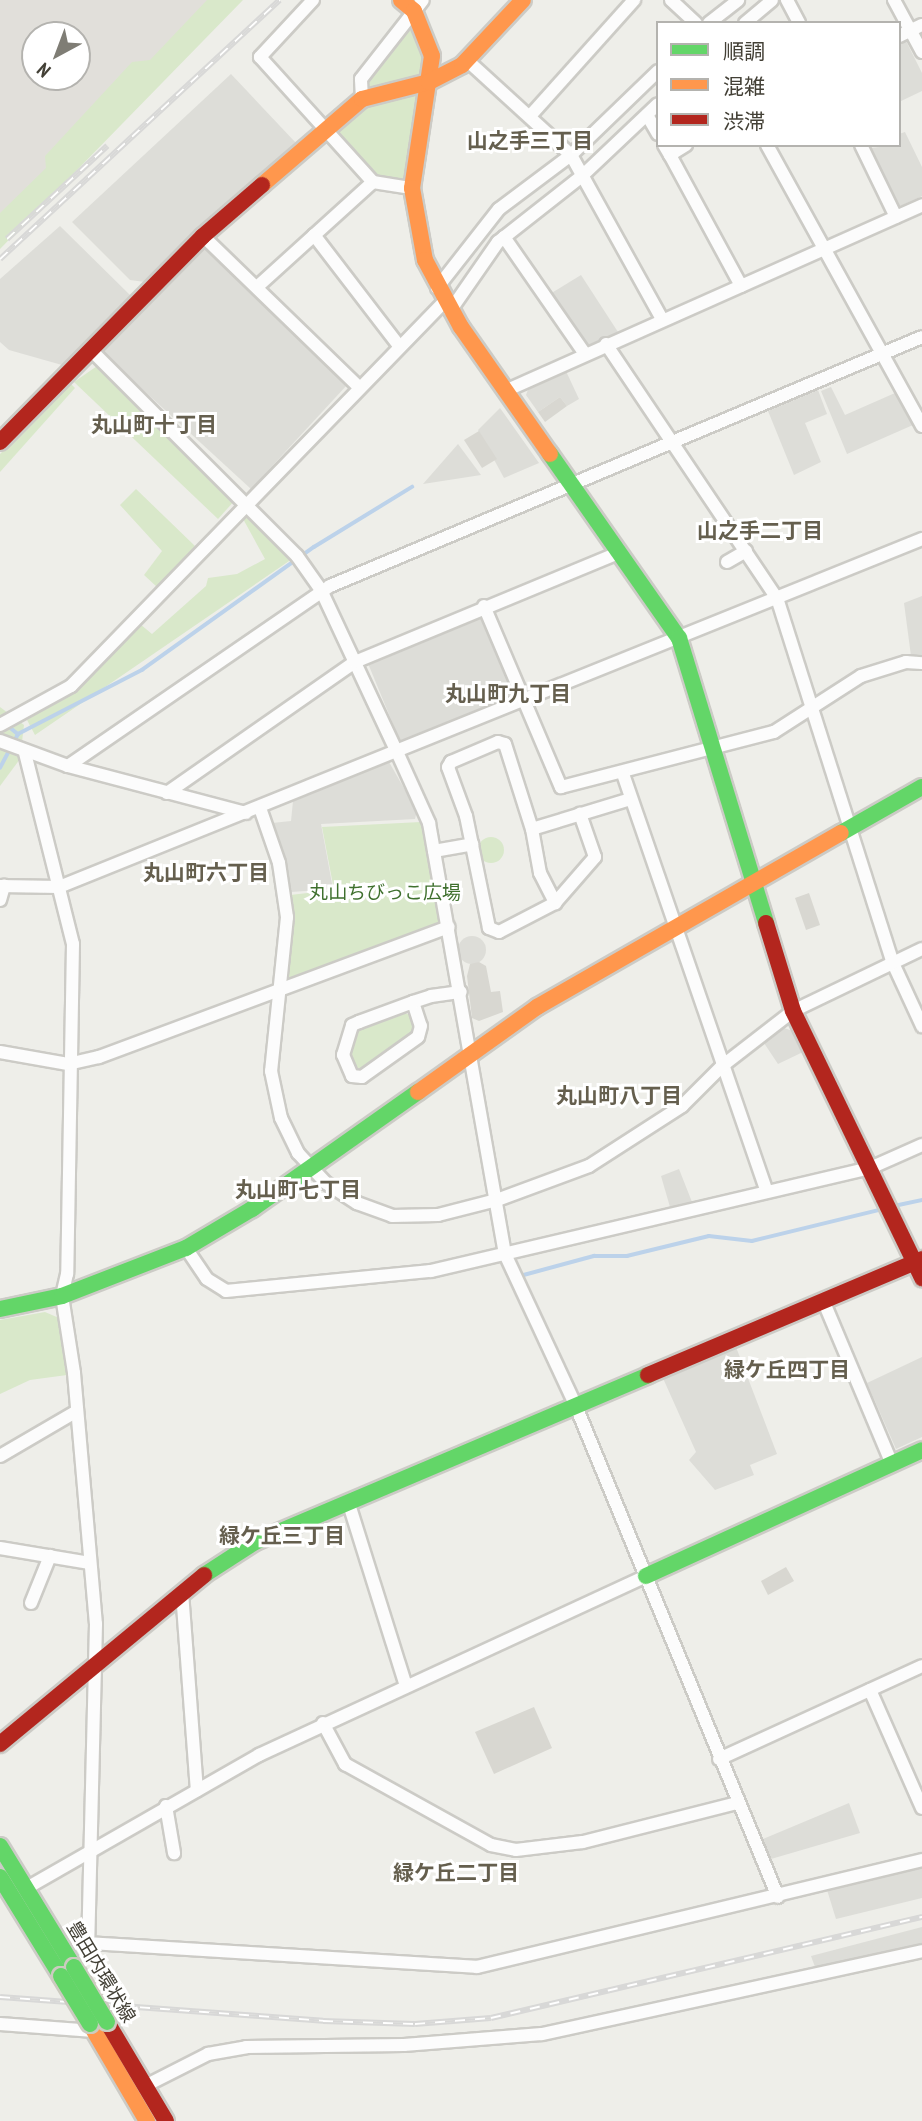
<!DOCTYPE html>
<meta charset="utf-8">
<style>
body{margin:0}
#map{position:relative;width:922px;height:2121px;overflow:hidden;background:#eeeee9;font-family:"PT Sans Narrow","Noto Sans JP",sans-serif}
div>[style]{position:absolute}
[style*='--x']{left:calc(var(--x)*1px);top:calc(var(--y)*1px);width:calc(var(--w)*1px);rotate:calc(var(--a)*1deg)}
.industrial>*{inset:0;background:#e1dfda}
.green>*{inset:0;background:#d9e8ca}
.round{border-radius:50%}
.parking>*{inset:0;background:#ddddd8}
.stream>*{height:3.5px;margin:-1.75px;padding:0 1.75px;transform-origin:1.75px;border-radius:1.75px;background:#bcd2ea}
.building>*{inset:0;background:#d8d7d1}
.roads{filter:drop-shadow(2px 0 #cccbc6) drop-shadow(-2px 0 #cccbc6) drop-shadow(0 2px #cccbc6) drop-shadow(0 -2px #cccbc6)}
.street>*{height:12px;margin:-6px;padding:0 6px;transform-origin:6px;border-radius:6px;background:#fcfcfc}
.fast>*{height:16px;margin:-8px;padding:0 8px;transform-origin:8px;border-radius:8px;background:#63d668}
.slow>*{height:16px;margin:-8px;padding:0 8px;transform-origin:8px;border-radius:8px;background:#ff974d}
.jam>*{height:16px;margin:-8px;padding:0 8px;transform-origin:8px;border-radius:8px;background:#b3261e}
.rail>*{height:6px;margin-top:-3px;transform-origin:0;background:repeating-linear-gradient(90deg,#fff 0 10px,#d8d8d7 0 20px);box-sizing:border-box;border-block:2px solid #d8d8d7}
.bridges{filter:drop-shadow(2px 0 #cccbc0) drop-shadow(-2px 0 #cccbc0) drop-shadow(0 2px #cccbc0) drop-shadow(0 -2px #cccbc0)}
.fast-bridge>*{height:16px;margin:-8px;padding:0 8px;transform-origin:8px;border-radius:8px;background:#63d668}
span{translate:-50% -50%;white-space:nowrap;text-align:center;line-height:1.15;-webkit-text-stroke:6px #fff;paint-order:stroke}
.park-label{font-size:19px;color:#3f702e}
.street-label{font-size:19px;color:#434036}
.neighbourhood-label{font-size:21px;color:#655f4e;font-weight:700}
.legend{position:absolute;left:656px;top:21px;width:245px;height:126px;box-sizing:border-box;background:#fff;border:2px solid #b4b3af;margin:0;padding:9px 12px;list-style:none;font-size:21px;color:#434036}
.legend li{display:flex;align-items:center;gap:14px;height:35px}
.legend b{width:35px;border:2px solid #b4b3af}
.north{position:absolute;left:21px;top:21px;width:70px;height:70px;box-sizing:border-box;background:#fff;border:2px solid #b4b3af;border-radius:50%;rotate:221deg;font-size:19px;font-weight:700;line-height:28px;text-align:center;color:#434036}
.north::after{content:'';display:block;margin:auto;width:24px;height:32px;background:#7f7d75;clip-path:polygon(50% 0,100% 100%,50% 72%,0 100%)}
</style>
<div id="map">
<div class="industrial">
<div style="clip-path:polygon(evenodd,0 0,232px 0,0 222px,0 0,35px 35px,77px 35px,77px 77px,35px 77px,35px 35px)"></div>
</div>
<div class="green">
<div style="clip-path:polygon(207px 0,243px 0,0 249px,0 213px,46px 168px,45px 156px,132px 62px,150px 60px)"></div>
<div style="clip-path:polygon(413px 20px,426px 55px,409px 181px,402px 182px,376px 176px,333px 127px)"></div>
<div style="clip-path:polygon(100px 364px,236px 499px,218px 519px,74px 382px)"></div>
<div style="clip-path:polygon(71px 384px,75px 388px,0 472px,0 454px)"></div>
<div style="clip-path:polygon(136px 489px,195px 546px,157px 587px,144px 575px,162px 551px,120px 505px)"></div>
<div style="clip-path:polygon(250px 510px,292px 559px,35px 735px,27px 720px,67px 694px,140px 624px,152px 634px,206px 586px,208px 578px,237px 574px,265px 559px,242px 517px)"></div>
<div style="clip-path:polygon(0 707px,24px 725px,20px 759px,0 786px)"></div>
<div style="clip-path:polygon(421px 822px,441px 919px,437px 926px,293px 980px,287px 976px,290px 895px,334px 890px,322px 827px)"></div>
<div class="round" style="left:478px;top:837px;width:26px;height:26px"></div>
<div style="clip-path:polygon(402px 1012px,413px 1016px,414px 1032px,363px 1068px,353px 1068px,350px 1042px,356px 1030px)"></div>
<div style="clip-path:polygon(45px 1312px,59px 1318px,67px 1375px,30px 1380px,0 1394px,0 1320px)"></div>
</div>
<div class="parking">
<div style="clip-path:polygon(905px 39px,922px 73px,922px 91px,899px 102px,899px 42px)"></div>
<div style="clip-path:polygon(231px 74px,296px 143px,145px 282px,130px 280px,72px 222px)"></div>
<div style="clip-path:polygon(905px 132px,922px 167px,922px 196px,898px 207px,870px 148px,899px 145px,899px 134px)"></div>
<div style="clip-path:polygon(60px 226px,131px 296px,62px 365px,9px 350px,0 342px,0 279px)"></div>
<div style="clip-path:polygon(205px 247px,347px 385px,251px 489px,104px 354px,104px 347px)"></div>
<div style="clip-path:polygon(581px 275px,618px 332px,593px 344px,585px 344px,550px 294px)"></div>
<div style="clip-path:polygon(565px 369px,579px 399px,567px 406px,560px 397px,538px 412px,526px 395px,529px 387px)"></div>
<div style="clip-path:polygon(831px 387px,845px 415px,895px 393px,913px 425px,847px 454px,821px 391px)"></div>
<div style="clip-path:polygon(818px 390px,827px 414px,805px 423px,821px 462px,794px 475px,768px 411px)"></div>
<div style="clip-path:polygon(500px 408px,539px 463px,504px 478px,478px 430px)"></div>
<div style="clip-path:polygon(458px 444px,481px 475px,423px 484px)"></div>
<div style="clip-path:polygon(922px 596px,922px 656px,911px 656px,904px 603px)"></div>
<div style="clip-path:polygon(481px 615px,519px 697px,400px 741px,367px 661px)"></div>
<div style="clip-path:polygon(389px 762px,417px 811px,415px 819px,321px 824px,333px 889px,291px 892px,272px 823px,291px 821px,293px 801px)"></div>
<div class="round" style="left:458px;top:936px;width:28px;height:28px"></div>
<div style="clip-path:polygon(781px 1027px,793px 1031px,803px 1052px,778px 1064px,764px 1043px)"></div>
<div style="clip-path:polygon(679px 1169px,692px 1202px,670px 1207px,661px 1176px)"></div>
<div style="clip-path:polygon(736px 1347px,777px 1454px,750px 1465px,754px 1475px,715px 1490px,689px 1460px,696px 1452px,662px 1376px)"></div>
<div style="clip-path:polygon(922px 1357px,922px 1437px,896px 1449px,867px 1383px)"></div>
<div style="clip-path:polygon(849px 1803px,860px 1833px,771px 1859px,763px 1839px)"></div>
<div style="clip-path:polygon(922px 1867px,922px 1898px,836px 1919px,827px 1890px)"></div>
<div style="clip-path:polygon(922px 1927px,922px 1943px,815px 1967px,811px 1956px)"></div>
</div>
<div class="stream">
<div style="--x:6;--y:724;--w:16;--a:40"></div>
<div style="--x:0;--y:768;--w:38;--a:-62"></div>
<div style="--x:18;--y:734;--w:140;--a:-27.3"></div>
<div style="--x:142;--y:670;--w:211;--a:-35.6"></div>
<div style="--x:314;--y:547;--w:115;--a:-31.5"></div>
<div style="--x:894;--y:1206;--w:29;--a:-12"></div>
<div style="--x:520;--y:1276;--w:77;--a:-15.1"></div>
<div style="--x:594;--y:1256;--w:33;--a:0"></div>
<div style="--x:627;--y:1256;--w:84;--a:-13.7"></div>
<div style="--x:709;--y:1236;--w:43;--a:6.6"></div>
<div style="--x:752;--y:1241;--w:135;--a:-13.7"></div>
</div>
<div class="building">
<div style="clip-path:polygon(560px 397px,567px 406px,545px 422px,538px 412px)"></div>
<div style="clip-path:polygon(479px 431px,497px 459px,482px 468px,464px 440px)"></div>
<div style="clip-path:polygon(809px 893px,820px 925px,806px 930px,795px 898px)"></div>
<div style="clip-path:polygon(479px 962px,486px 966px,491px 992px,500px 991px,503px 1012px,479px 1021px,472px 1018px,467px 976px,470px 964px)"></div>
<div style="clip-path:polygon(786px 1567px,794px 1581px,768px 1595px,761px 1581px)"></div>
<div style="clip-path:polygon(534px 1707px,552px 1748px,494px 1774px,475px 1732px)"></div>
</div>
<div class="roads">
<div class="street">
<div style="--x:313;--y:0;--w:78;--a:132.9"></div>
<div style="--x:260;--y:57;--w:169;--a:47.9"></div>
<div style="--x:373;--y:182;--w:39;--a:9"></div>
<div style="--x:671;--y:0;--w:34;--a:43"></div>
<div style="--x:787;--y:0;--w:26;--a:62"></div>
<div style="--x:894;--y:0;--w:59;--a:61.7"></div>
<div style="--x:709;--y:23;--w:37;--a:-38"></div>
<div style="--x:745;--y:23;--w:35;--a:-40"></div>
<div style="--x:899;--y:36;--w:25;--a:-26"></div>
<div style="--x:468;--y:61;--w:139;--a:42.4"></div>
<div style="--x:571;--y:155;--w:188;--a:61"></div>
<div style="--x:362;--y:99;--w:20;--a:-93"></div>
<div style="--x:361;--y:79;--w:100;--a:-51.9"></div>
<div style="--x:647;--y:115;--w:22;--a:60"></div>
<div style="--x:530;--y:116;--w:156;--a:-48.1"></div>
<div style="--x:664;--y:145;--w:12;--a:59"></div>
<div style="--x:670;--y:155;--w:19;--a:-32"></div>
<div style="--x:767;--y:145;--w:321;--a:61.1"></div>
<div style="--x:861;--y:145;--w:80;--a:64.1"></div>
<div style="--x:670;--y:155;--w:149;--a:61.5"></div>
<div style="--x:314;--y:235;--w:141;--a:52.5"></div>
<div style="--x:203;--y:236;--w:217;--a:44.1"></div>
<div style="--x:504;--y:237;--w:142;--a:55.3"></div>
<div style="--x:257;--y:287;--w:156;--a:-42.2"></div>
<div style="--x:437;--y:288;--w:100;--a:-51.9"></div>
<div style="--x:499;--y:209;--w:90;--a:-36.9"></div>
<div style="--x:571;--y:155;--w:121;--a:-44"></div>
<div style="--x:450;--y:311;--w:84;--a:-55.2"></div>
<div style="--x:498;--y:242;--w:108;--a:-38.2"></div>
<div style="--x:583;--y:175;--w:103;--a:-43.4"></div>
<div style="--x:606;--y:344;--w:306;--a:56.1"></div>
<div style="--x:777;--y:598;--w:381;--a:72.4"></div>
<div style="--x:892;--y:961;--w:72;--a:65.2"></div>
<div style="--x:91;--y:350;--w:291;--a:45"></div>
<div style="--x:297;--y:556;--w:42;--a:54.8"></div>
<div style="--x:321;--y:590;--w:179;--a:64.9"></div>
<div style="--x:397;--y:752;--w:78;--a:65.7"></div>
<div style="--x:429;--y:823;--w:438;--a:80"></div>
<div style="--x:505;--y:1254;--w:166;--a:65"></div>
<div style="--x:575;--y:1404;--w:533;--a:67.62"></div>
<div style="--x:505;--y:391;--w:457;--a:-24"></div>
<div style="--x:727;--y:562;--w:22;--a:-30"></div>
<div style="--x:484;--y:606;--w:197;--a:67"></div>
<div style="--x:561;--y:787;--w:220;--a:-14.5"></div>
<div style="--x:774;--y:732;--w:103;--a:-32.8"></div>
<div style="--x:861;--y:676;--w:47;--a:-17.3"></div>
<div style="--x:906;--y:662;--w:16;--a:4"></div>
<div style="--x:0;--y:725;--w:81;--a:-28.8"></div>
<div style="--x:71;--y:686;--w:535;--a:-45.83"></div>
<div style="--x:0;--y:741;--w:72;--a:20.2"></div>
<div style="--x:68;--y:766;--w:184;--a:14.8"></div>
<div style="--x:25;--y:753;--w:197;--a:75.9"></div>
<div style="--x:73;--y:944;--w:330;--a:91"></div>
<div style="--x:67;--y:1274;--w:23;--a:103"></div>
<div style="--x:62;--y:1296;--w:78;--a:81.1"></div>
<div style="--x:74;--y:1373;--w:252;--a:85"></div>
<div style="--x:96;--y:1624;--w:319;--a:91.4"></div>
<div style="--x:88;--y:1943;--w:390;--a:3.5"></div>
<div style="--x:477;--y:1967;--w:458;--a:-13.5"></div>
<div style="--x:68;--y:766;--w:318;--a:-34.5"></div>
<div style="--x:330;--y:586;--w:642;--a:-22.81"></div>
<div style="--x:623;--y:774;--w:439;--a:71"></div>
<div style="--x:167;--y:793;--w:229;--a:-34.9"></div>
<div style="--x:355;--y:662;--w:287;--a:-22.5"></div>
<div style="--x:260;--y:808;--w:58;--a:70.9"></div>
<div style="--x:279;--y:863;--w:55;--a:81.6"></div>
<div style="--x:287;--y:917;--w:155;--a:95.9"></div>
<div style="--x:271;--y:1071;--w:48;--a:78"></div>
<div style="--x:281;--y:1118;--w:39;--a:64"></div>
<div style="--x:298;--y:1153;--w:41;--a:47"></div>
<div style="--x:326;--y:1183;--w:37;--a:33"></div>
<div style="--x:357;--y:1203;--w:37;--a:20"></div>
<div style="--x:392;--y:1216;--w:46;--a:-1.2"></div>
<div style="--x:438;--y:1215;--w:61;--a:-14.3"></div>
<div style="--x:497;--y:1200;--w:98;--a:-20.3"></div>
<div style="--x:589;--y:1166;--w:111;--a:-32.8"></div>
<div style="--x:682;--y:1106;--w:57;--a:-45"></div>
<div style="--x:722;--y:1066;--w:90;--a:-37.8"></div>
<div style="--x:793;--y:1011;--w:143;--a:-25.7"></div>
<div style="--x:532;--y:829;--w:45;--a:79.7"></div>
<div style="--x:540;--y:873;--w:34;--a:63"></div>
<div style="--x:555;--y:903;--w:63;--a:152.6"></div>
<div style="--x:499;--y:932;--w:11;--a:-158"></div>
<div style="--x:489;--y:928;--w:114;--a:-101.6"></div>
<div style="--x:466;--y:816;--w:52;--a:-110.2"></div>
<div style="--x:448;--y:767;--w:6;--a:-59"></div>
<div style="--x:451;--y:762;--w:51;--a:-23.1"></div>
<div style="--x:498;--y:742;--w:7;--a:16"></div>
<div style="--x:505;--y:744;--w:89;--a:72.4"></div>
<div style="--x:532;--y:829;--w:103;--a:-16.9"></div>
<div style="--x:434;--y:851;--w:39;--a:-10"></div>
<div style="--x:0;--y:886;--w:59;--a:1"></div>
<div style="--x:59;--y:887;--w:931;--a:-21.96"></div>
<div style="--x:0;--y:900;--w:15;--a:-74"></div>
<div style="--x:555;--y:903;--w:61;--a:-49"></div>
<div style="--x:595;--y:857;--w:46;--a:-109.2"></div>
<div style="--x:413;--y:1002;--w:25;--a:72"></div>
<div style="--x:421;--y:1026;--w:11;--a:105"></div>
<div style="--x:418;--y:1037;--w:69;--a:144.5"></div>
<div style="--x:362;--y:1077;--w:10;--a:-174"></div>
<div style="--x:352;--y:1076;--w:23;--a:-113"></div>
<div style="--x:343;--y:1055;--w:31;--a:-73"></div>
<div style="--x:352;--y:1025;--w:8;--a:-23"></div>
<div style="--x:359;--y:1022;--w:58;--a:-20.3"></div>
<div style="--x:413;--y:1002;--w:19;--a:-18"></div>
<div style="--x:431;--y:996;--w:30;--a:-8"></div>
<div style="--x:0;--y:1052;--w:69;--a:10"></div>
<div style="--x:68;--y:1064;--w:32;--a:-13"></div>
<div style="--x:99;--y:1057;--w:373;--a:-20.4"></div>
<div style="--x:186;--y:1248;--w:37;--a:56"></div>
<div style="--x:207;--y:1279;--w:22;--a:32"></div>
<div style="--x:226;--y:1291;--w:206;--a:-5.6"></div>
<div style="--x:431;--y:1271;--w:451;--a:-13.2"></div>
<div style="--x:870;--y:1168;--w:57;--a:-23.9"></div>
<div style="--x:823;--y:1300;--w:178;--a:67.2"></div>
<div style="--x:0;--y:1456;--w:89;--a:-30.3"></div>
<div style="--x:348;--y:1501;--w:191;--a:72.6"></div>
<div style="--x:0;--y:1548;--w:91;--a:9.5"></div>
<div style="--x:182;--y:1592;--w:199;--a:85.7"></div>
<div style="--x:31;--y:1603;--w:51;--a:-68"></div>
<div style="--x:870;--y:1690;--w:129;--a:66.2"></div>
<div style="--x:323;--y:1723;--w:47;--a:61.8"></div>
<div style="--x:345;--y:1764;--w:167;--a:29"></div>
<div style="--x:491;--y:1845;--w:25;--a:11"></div>
<div style="--x:516;--y:1850;--w:67;--a:-6.8"></div>
<div style="--x:583;--y:1842;--w:159;--a:-14.2"></div>
<div style="--x:719;--y:1759;--w:223;--a:-24.6"></div>
<div style="--x:166;--y:1806;--w:48;--a:80.3"></div>
<div style="--x:25;--y:1889;--w:270;--a:-29.8"></div>
<div style="--x:259;--y:1755;--w:426;--a:-24.8"></div>
<div style="--x:0;--y:2024;--w:94;--a:4.3"></div>
<div style="--x:145;--y:2086;--w:71;--a:-26.9"></div>
<div style="--x:208;--y:2054;--w:39;--a:-10"></div>
<div style="--x:246;--y:2047;--w:158;--a:-0.7"></div>
<div style="--x:404;--y:2045;--w:138;--a:-4.6"></div>
<div style="--x:542;--y:2034;--w:389;--a:-12.3"></div>
</div>
<div class="fast">
<div style="--x:550;--y:454;--w:225;--a:55"></div>
<div style="--x:679;--y:638;--w:298;--a:73"></div>
<div style="--x:841;--y:833;--w:93;--a:-29.6"></div>
<div style="--x:0;--y:1309;--w:63;--a:-11.8"></div>
<div style="--x:62;--y:1296;--w:133;--a:-21.2"></div>
<div style="--x:186;--y:1248;--w:77;--a:-30.6"></div>
<div style="--x:252;--y:1209;--w:203;--a:-35.2"></div>
<div style="--x:204;--y:1575;--w:61;--a:-32.9"></div>
<div style="--x:255;--y:1542;--w:427;--a:-23"></div>
<div style="--x:646;--y:1576;--w:303;--a:-24.5"></div>
<div style="--x:0;--y:1846;--w:142;--a:58.6"></div>
<div style="--x:0;--y:1877;--w:116;--a:58.4"></div>
</div>
<div class="slow">
<div style="--x:401;--y:0;--w:17;--a:40"></div>
<div style="--x:414;--y:11;--w:48;--a:68.2"></div>
<div style="--x:432;--y:56;--w:134;--a:98.6"></div>
<div style="--x:412;--y:188;--w:73;--a:79.8"></div>
<div style="--x:425;--y:260;--w:76;--a:61.8"></div>
<div style="--x:461;--y:327;--w:155;--a:55"></div>
<div style="--x:262;--y:185;--w:132;--a:-40.7"></div>
<div style="--x:362;--y:99;--w:69;--a:-14.2"></div>
<div style="--x:429;--y:82;--w:37;--a:-27"></div>
<div style="--x:462;--y:65;--w:89;--a:-46.8"></div>
<div style="--x:418;--y:1092;--w:146;--a:-35.5"></div>
<div style="--x:537;--y:1007;--w:350;--a:-29.8"></div>
<div style="--x:90;--y:2024;--w:113;--a:59.6"></div>
</div>
<div class="jam">
<div style="--x:0;--y:442;--w:289;--a:-45.4"></div>
<div style="--x:203;--y:236;--w:78;--a:-40.8"></div>
<div style="--x:766;--y:923;--w:92;--a:72.9"></div>
<div style="--x:793;--y:1011;--w:297;--a:64.2"></div>
<div style="--x:648;--y:1375;--w:298;--a:-22.9"></div>
<div style="--x:0;--y:1744;--w:265;--a:-39.6"></div>
<div style="--x:107;--y:2022;--w:115;--a:59.2"></div>
</div>
</div>
<div class="rail">
<div style="--x:7;--y:239;--w:137;--a:-42.9"></div>
<div style="--x:0;--y:259;--w:381;--a:-42.8"></div>
<div style="--x:0;--y:1997;--w:324;--a:4.2"></div>
<div style="--x:323;--y:2021;--w:92;--a:1.9"></div>
<div style="--x:415;--y:2024;--w:76;--a:-4.5"></div>
<div style="--x:491;--y:2018;--w:443;--a:-13.2"></div>
</div>
<div class="bridges">
<div class="fast-bridge">
<div style="--x:74;--y:1967;--w:64;--a:59"></div>
<div style="--x:61;--y:1976;--w:56;--a:58.9"></div>
</div>
</div>
<div class="park-label">
<span style="left:385px;top:893px">丸山ちびっこ広場</span>
</div>
<div class="street-label">
<span style="left:101px;top:1972px;rotate:59deg">豊田内環状線</span>
</div>
<div class="neighbourhood-label">
<span style="left:530px;top:141px">山之手三丁目</span>
<span style="left:154px;top:425px">丸山町十丁目</span>
<span style="left:760px;top:531px">山之手二丁目</span>
<span style="left:508px;top:694px">丸山町九丁目</span>
<span style="left:206px;top:873px">丸山町六丁目</span>
<span style="left:619px;top:1096px">丸山町八丁目</span>
<span style="left:298px;top:1190px">丸山町七丁目</span>
<span style="left:787px;top:1370px">緑ケ丘四丁目</span>
<span style="left:282px;top:1536px">緑ケ丘三丁目</span>
<span style="left:456px;top:1873px">緑ケ丘二丁目</span>
</div>
<ul class="legend">
<li><b style="height:9px;background:#63d668"></b>順調</li>
<li><b style="height:9px;background:#ff974d"></b>混雑</li>
<li><b style="height:9px;background:#b3261e"></b>渋滞</li>
</ul>
<div class="north">N</div>
</div>
